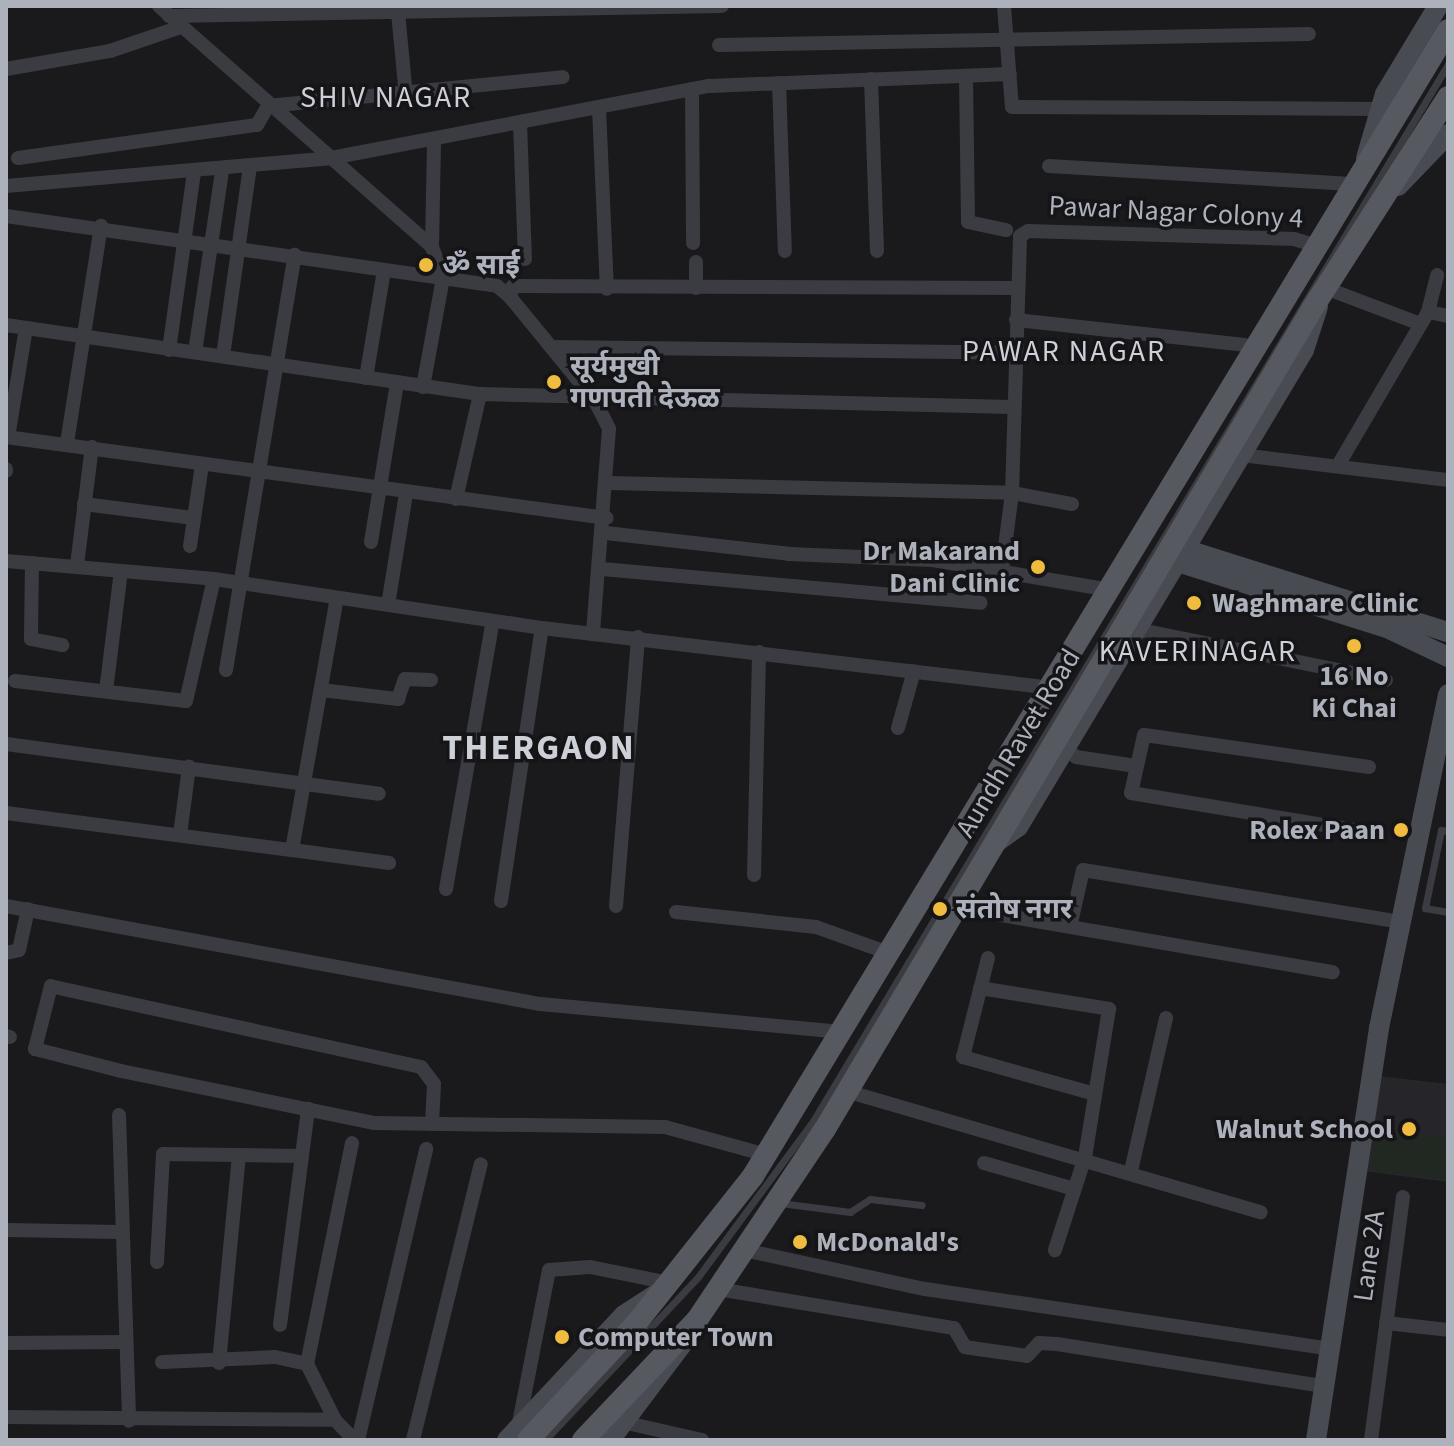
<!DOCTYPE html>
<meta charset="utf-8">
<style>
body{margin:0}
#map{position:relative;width:1454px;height:1446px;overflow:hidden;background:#1a1a1d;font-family:"Source Sans 3","Noto Sans Devanagari",sans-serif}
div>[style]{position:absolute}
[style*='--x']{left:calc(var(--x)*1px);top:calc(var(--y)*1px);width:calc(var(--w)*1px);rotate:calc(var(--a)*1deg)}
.built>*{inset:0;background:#26262a}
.green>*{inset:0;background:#202821}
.lane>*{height:7px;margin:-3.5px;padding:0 3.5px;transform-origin:3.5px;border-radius:3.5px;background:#3b3c42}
.street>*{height:14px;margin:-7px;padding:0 7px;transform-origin:7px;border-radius:7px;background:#3b3c42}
.secondary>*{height:20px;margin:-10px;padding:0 10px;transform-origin:10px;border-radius:10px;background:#494b52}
.primary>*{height:22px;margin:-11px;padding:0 11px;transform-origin:11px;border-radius:11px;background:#575960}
.dots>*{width:22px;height:22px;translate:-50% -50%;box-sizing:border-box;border:4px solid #151518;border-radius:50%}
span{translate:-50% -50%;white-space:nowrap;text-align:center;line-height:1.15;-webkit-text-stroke:7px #151518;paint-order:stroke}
.street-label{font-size:28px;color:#adb1bc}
.poi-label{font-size:28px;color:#adb1bc;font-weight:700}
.left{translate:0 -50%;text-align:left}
.right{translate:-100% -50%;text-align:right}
.neighbourhood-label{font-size:30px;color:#ced0d8;letter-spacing:2px}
.district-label{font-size:36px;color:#ced0d8;font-weight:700;letter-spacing:2px}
.frame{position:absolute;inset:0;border:8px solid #adb1bc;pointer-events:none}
</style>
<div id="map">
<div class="built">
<div style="clip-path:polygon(1379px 1076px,1448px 1084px,1448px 1182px,1363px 1171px)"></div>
</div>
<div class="green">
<div style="clip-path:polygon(1376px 1130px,1448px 1139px,1448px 1179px,1371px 1170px)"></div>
</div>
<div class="lane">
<div style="--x:1448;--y:831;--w:7;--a:-172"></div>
<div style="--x:1441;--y:830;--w:80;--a:101.6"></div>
<div style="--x:1425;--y:908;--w:23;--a:10"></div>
<div style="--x:780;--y:1203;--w:71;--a:7.3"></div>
<div style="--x:850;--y:1212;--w:24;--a:-33"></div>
<div style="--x:870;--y:1199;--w:52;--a:6.6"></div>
<div style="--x:545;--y:1440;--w:224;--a:-46.8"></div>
<div style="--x:698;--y:1277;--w:194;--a:-53.6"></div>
<div style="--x:813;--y:1121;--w:1233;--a:-59"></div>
</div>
<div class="street">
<div style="--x:159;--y:6;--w:364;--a:41.4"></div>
<div style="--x:432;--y:247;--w:33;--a:69"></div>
<div style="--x:1004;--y:6;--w:101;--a:85.5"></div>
<div style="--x:1012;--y:107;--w:368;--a:0.3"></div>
<div style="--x:398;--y:12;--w:84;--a:84.6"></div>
<div style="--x:169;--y:16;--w:553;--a:-1.04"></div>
<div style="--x:719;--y:45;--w:590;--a:-1.07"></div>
<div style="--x:6;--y:69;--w:106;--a:-9.8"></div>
<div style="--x:110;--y:51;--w:75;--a:-18.7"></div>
<div style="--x:966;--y:77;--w:145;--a:89.2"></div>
<div style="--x:968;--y:222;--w:39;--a:12"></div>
<div style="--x:871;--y:79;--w:172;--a:88"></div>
<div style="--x:779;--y:83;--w:168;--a:88"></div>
<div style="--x:692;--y:89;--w:154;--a:89.6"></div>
<div style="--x:599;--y:108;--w:181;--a:87.5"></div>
<div style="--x:520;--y:123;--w:136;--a:87.9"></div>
<div style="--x:18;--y:158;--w:241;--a:-7.9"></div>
<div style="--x:257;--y:125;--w:22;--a:-60"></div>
<div style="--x:268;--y:106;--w:296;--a:-5.6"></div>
<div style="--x:1049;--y:166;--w:307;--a:3.4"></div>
<div style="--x:6;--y:186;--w:326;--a:-4.9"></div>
<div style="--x:331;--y:158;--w:386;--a:-10.8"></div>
<div style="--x:710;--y:86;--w:300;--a:-2.3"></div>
<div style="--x:6;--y:216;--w:496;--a:8.1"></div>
<div style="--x:497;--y:286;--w:17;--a:40"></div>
<div style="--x:510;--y:297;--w:11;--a:-75"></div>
<div style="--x:513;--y:286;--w:505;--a:0.23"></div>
<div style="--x:432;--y:247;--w:108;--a:-88.9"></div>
<div style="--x:696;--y:262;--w:26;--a:90"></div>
<div style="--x:1328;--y:289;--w:96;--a:20.7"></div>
<div style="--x:510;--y:297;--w:134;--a:50.7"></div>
<div style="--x:595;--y:401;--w:31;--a:63"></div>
<div style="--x:609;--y:429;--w:206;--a:94.5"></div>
<div style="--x:1428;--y:312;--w:20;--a:11"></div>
<div style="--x:1016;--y:320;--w:230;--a:6.2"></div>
<div style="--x:6;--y:325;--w:479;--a:8.3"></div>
<div style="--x:480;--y:394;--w:532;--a:1.4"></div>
<div style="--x:552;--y:347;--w:463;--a:0.7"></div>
<div style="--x:169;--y:350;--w:179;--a:-82"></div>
<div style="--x:195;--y:352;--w:183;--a:-81.5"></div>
<div style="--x:223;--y:356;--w:191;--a:-81.9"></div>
<div style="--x:366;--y:378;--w:109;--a:-80.5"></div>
<div style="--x:423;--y:387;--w:111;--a:-79.6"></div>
<div style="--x:6;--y:437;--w:606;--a:7.68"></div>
<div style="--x:8;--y:437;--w:110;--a:-80.6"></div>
<div style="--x:67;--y:443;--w:220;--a:-81.1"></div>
<div style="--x:1241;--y:455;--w:209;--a:6.9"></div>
<div style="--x:1340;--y:462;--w:174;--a:-59.6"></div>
<div style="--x:1428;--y:312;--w:38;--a:-76"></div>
<div style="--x:6;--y:471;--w:2;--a:-90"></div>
<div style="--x:610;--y:483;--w:402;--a:1.4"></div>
<div style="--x:1012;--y:493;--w:61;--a:10.4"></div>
<div style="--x:456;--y:499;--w:108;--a:-77.1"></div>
<div style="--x:84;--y:504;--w:111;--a:7.3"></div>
<div style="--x:606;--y:533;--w:184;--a:6.5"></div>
<div style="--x:789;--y:554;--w:144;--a:2.4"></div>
<div style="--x:933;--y:560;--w:168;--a:9.6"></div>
<div style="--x:371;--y:542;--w:160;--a:-80.7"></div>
<div style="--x:190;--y:546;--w:82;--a:-81.6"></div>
<div style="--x:6;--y:561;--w:209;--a:4.9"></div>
<div style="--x:214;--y:579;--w:332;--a:8.5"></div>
<div style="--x:542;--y:628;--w:499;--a:6.7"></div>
<div style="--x:32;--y:563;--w:76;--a:90.8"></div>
<div style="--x:31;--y:639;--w:32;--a:11"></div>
<div style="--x:77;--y:565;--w:119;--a:-82.8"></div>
<div style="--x:602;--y:569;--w:380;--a:5.1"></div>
<div style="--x:1002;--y:570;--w:78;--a:-82.6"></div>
<div style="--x:1012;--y:493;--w:257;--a:-88.2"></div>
<div style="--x:1020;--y:236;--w:9;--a:-32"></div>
<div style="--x:1028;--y:231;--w:266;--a:1.7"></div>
<div style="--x:1294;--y:239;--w:27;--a:17"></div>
<div style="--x:388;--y:605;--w:112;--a:-80.8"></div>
<div style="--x:1136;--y:629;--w:255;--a:11.5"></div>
<div style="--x:226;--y:670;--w:421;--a:-80.6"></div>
<div style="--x:15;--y:681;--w:172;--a:6.7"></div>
<div style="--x:186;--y:701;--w:125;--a:-77.1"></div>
<div style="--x:321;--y:690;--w:78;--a:6.7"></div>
<div style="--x:398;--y:699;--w:21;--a:-71"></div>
<div style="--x:405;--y:679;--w:26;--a:2"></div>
<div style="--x:106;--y:691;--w:121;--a:-82.9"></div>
<div style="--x:898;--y:728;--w:59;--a:-74.3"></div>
<div style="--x:6;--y:744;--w:376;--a:7.6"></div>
<div style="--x:1065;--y:748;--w:14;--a:39"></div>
<div style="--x:1076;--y:757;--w:61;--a:8.5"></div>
<div style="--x:1369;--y:767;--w:227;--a:-171.9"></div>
<div style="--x:1144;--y:735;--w:59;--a:102.6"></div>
<div style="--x:1131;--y:793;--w:244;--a:9.4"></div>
<div style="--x:6;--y:813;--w:288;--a:7.4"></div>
<div style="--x:292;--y:850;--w:256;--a:-79.9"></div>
<div style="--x:180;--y:835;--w:69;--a:-82.5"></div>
<div style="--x:292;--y:850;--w:98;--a:7.6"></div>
<div style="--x:754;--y:875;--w:223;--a:-88.7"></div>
<div style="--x:446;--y:889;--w:272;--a:-80.1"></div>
<div style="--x:960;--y:900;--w:27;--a:27"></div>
<div style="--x:984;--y:912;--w:354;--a:9.8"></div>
<div style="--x:501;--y:901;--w:276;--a:-81.5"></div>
<div style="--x:6;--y:906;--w:543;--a:10.4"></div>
<div style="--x:540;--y:1004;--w:303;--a:5.3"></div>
<div style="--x:616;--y:906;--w:270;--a:-85.3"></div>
<div style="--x:676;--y:912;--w:141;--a:6.1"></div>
<div style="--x:816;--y:927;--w:77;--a:19.6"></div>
<div style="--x:1070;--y:927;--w:58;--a:-77.2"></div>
<div style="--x:1083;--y:870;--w:323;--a:9.3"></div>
<div style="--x:6;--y:953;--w:13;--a:-13"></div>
<div style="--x:19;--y:950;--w:42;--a:-77.6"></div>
<div style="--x:988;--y:958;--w:102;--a:104.2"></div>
<div style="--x:963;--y:1057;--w:137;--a:15.7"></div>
<div style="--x:980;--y:988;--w:131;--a:9.2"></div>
<div style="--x:1109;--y:1009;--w:150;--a:99.2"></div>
<div style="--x:1085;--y:1157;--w:98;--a:107.9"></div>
<div style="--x:6;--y:1036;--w:4;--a:14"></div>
<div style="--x:846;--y:1091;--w:432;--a:16.3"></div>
<div style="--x:119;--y:1115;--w:306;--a:88.1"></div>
<div style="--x:432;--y:1124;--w:40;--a:-87.1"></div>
<div style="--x:434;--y:1084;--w:21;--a:-127"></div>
<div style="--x:421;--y:1067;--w:379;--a:-167.7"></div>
<div style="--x:51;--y:986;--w:65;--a:104.3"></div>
<div style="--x:35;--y:1049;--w:89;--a:14.3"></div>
<div style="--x:121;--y:1071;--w:259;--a:11.6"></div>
<div style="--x:375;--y:1123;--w:290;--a:0.8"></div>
<div style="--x:665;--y:1127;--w:106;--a:15.4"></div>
<div style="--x:352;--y:1143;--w:226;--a:101.5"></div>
<div style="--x:307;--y:1364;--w:63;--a:63.4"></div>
<div style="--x:335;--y:1420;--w:28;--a:46"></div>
<div style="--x:984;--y:1163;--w:94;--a:16.1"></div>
<div style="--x:1131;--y:1171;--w:157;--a:-77.1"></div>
<div style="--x:6;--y:1230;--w:113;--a:1"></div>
<div style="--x:744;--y:1250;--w:185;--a:12.2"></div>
<div style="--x:925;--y:1289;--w:405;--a:8.4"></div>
<div style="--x:157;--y:1262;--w:108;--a:-86.8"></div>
<div style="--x:163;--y:1154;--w:139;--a:0.8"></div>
<div style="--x:718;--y:1289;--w:239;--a:9.4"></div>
<div style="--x:954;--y:1328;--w:22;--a:60"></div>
<div style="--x:965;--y:1347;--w:13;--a:9"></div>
<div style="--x:978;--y:1349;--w:49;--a:8.1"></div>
<div style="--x:1027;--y:1356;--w:18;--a:-47"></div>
<div style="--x:1039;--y:1343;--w:18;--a:3"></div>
<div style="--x:1057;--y:1344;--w:268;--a:9"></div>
<div style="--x:1386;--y:1323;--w:62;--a:6.4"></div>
<div style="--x:280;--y:1325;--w:218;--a:-82.6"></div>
<div style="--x:6;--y:1343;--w:118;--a:-0.5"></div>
<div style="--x:162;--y:1362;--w:113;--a:-2.5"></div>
<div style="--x:275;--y:1357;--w:33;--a:12"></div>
<div style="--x:219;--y:1363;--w:207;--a:-84.5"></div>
<div style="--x:6;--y:1417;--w:329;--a:0.5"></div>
<div style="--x:627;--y:1423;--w:77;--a:12.8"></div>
<div style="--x:518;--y:1428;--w:161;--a:-78.9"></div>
<div style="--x:549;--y:1270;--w:41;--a:-4.2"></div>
<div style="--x:590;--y:1267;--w:81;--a:11.4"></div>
<div style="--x:358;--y:1440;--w:299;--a:-76.8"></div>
<div style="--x:413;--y:1440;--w:284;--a:-76.2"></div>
<div style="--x:1371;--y:1440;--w:245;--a:-82.5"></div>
</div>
<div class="secondary">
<div style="--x:1366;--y:158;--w:67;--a:-73.5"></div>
<div style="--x:1385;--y:94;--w:103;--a:-58.9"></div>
<div style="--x:1398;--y:186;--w:72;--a:-46.1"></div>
<div style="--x:1178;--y:547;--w:283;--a:17.5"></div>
<div style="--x:1171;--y:560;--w:226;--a:17.5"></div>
<div style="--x:1387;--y:628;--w:68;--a:25.4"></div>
<div style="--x:997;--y:842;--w:26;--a:-36"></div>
<div style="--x:1018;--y:827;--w:556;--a:-59.05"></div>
<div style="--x:1304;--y:350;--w:45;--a:-72"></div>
<div style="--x:507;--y:1440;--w:171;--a:-46.9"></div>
<div style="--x:624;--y:1315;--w:37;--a:-33"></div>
<div style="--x:610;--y:1440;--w:133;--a:-53"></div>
<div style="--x:1316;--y:1440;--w:417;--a:-81.3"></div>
<div style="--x:1379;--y:1028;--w:341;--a:-78.3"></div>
</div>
<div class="primary">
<div style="--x:528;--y:1440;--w:157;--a:-47.1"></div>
<div style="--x:635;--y:1325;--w:190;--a:-51.6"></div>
<div style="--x:753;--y:1176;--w:1340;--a:-58.76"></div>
<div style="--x:583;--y:1440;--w:166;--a:-46.5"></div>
<div style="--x:697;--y:1320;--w:230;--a:-56.2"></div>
<div style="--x:825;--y:1129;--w:954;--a:-59.29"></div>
<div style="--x:1312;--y:309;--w:252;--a:-57.3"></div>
</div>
<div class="dots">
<div style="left:426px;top:265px;background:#f0bc3f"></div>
<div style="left:554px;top:382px;background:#f0bc3f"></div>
<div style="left:1038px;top:567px;background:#f0bc3f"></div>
<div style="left:1194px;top:603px;background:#f0bc3f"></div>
<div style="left:1354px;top:646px;background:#f0bc3f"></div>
<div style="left:1401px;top:830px;background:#f0bc3f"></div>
<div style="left:940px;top:909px;background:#f0bc3f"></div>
<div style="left:1409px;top:1129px;background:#f0bc3f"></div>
<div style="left:800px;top:1242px;background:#f0bc3f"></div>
<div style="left:562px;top:1337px;background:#f0bc3f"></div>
</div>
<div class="street-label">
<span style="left:1176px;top:212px;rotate:3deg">Pawar Nagar Colony 4</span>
<span style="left:1018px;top:743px;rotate:-59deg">Aundh Ravet Road</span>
<span style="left:1369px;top:1256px;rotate:-82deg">Lane 2A</span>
</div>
<div class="poi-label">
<span class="left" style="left:442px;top:265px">ॐ साई</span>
<span class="left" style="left:570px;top:382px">सूर्यमुखी<br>गणपती देऊळ</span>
<span class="right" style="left:1020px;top:567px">Dr Makarand<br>Dani Clinic</span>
<span class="left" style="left:1212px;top:603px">Waghmare Clinic</span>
<span style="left:1354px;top:692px">16 No<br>Ki Chai</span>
<span class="right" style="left:1385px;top:830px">Rolex Paan</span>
<span class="left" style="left:956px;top:909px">संतोष नगर</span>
<span class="right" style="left:1393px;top:1129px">Walnut School</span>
<span class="left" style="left:816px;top:1242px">McDonald's</span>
<span class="left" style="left:578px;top:1337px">Computer Town</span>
</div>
<div class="neighbourhood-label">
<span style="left:386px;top:98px">SHIV NAGAR</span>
<span style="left:1064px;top:352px">PAWAR NAGAR</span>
<span style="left:1198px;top:652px">KAVERINAGAR</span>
</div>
<div class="district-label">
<span style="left:539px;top:748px">THERGAON</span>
</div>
<div class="frame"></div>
</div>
